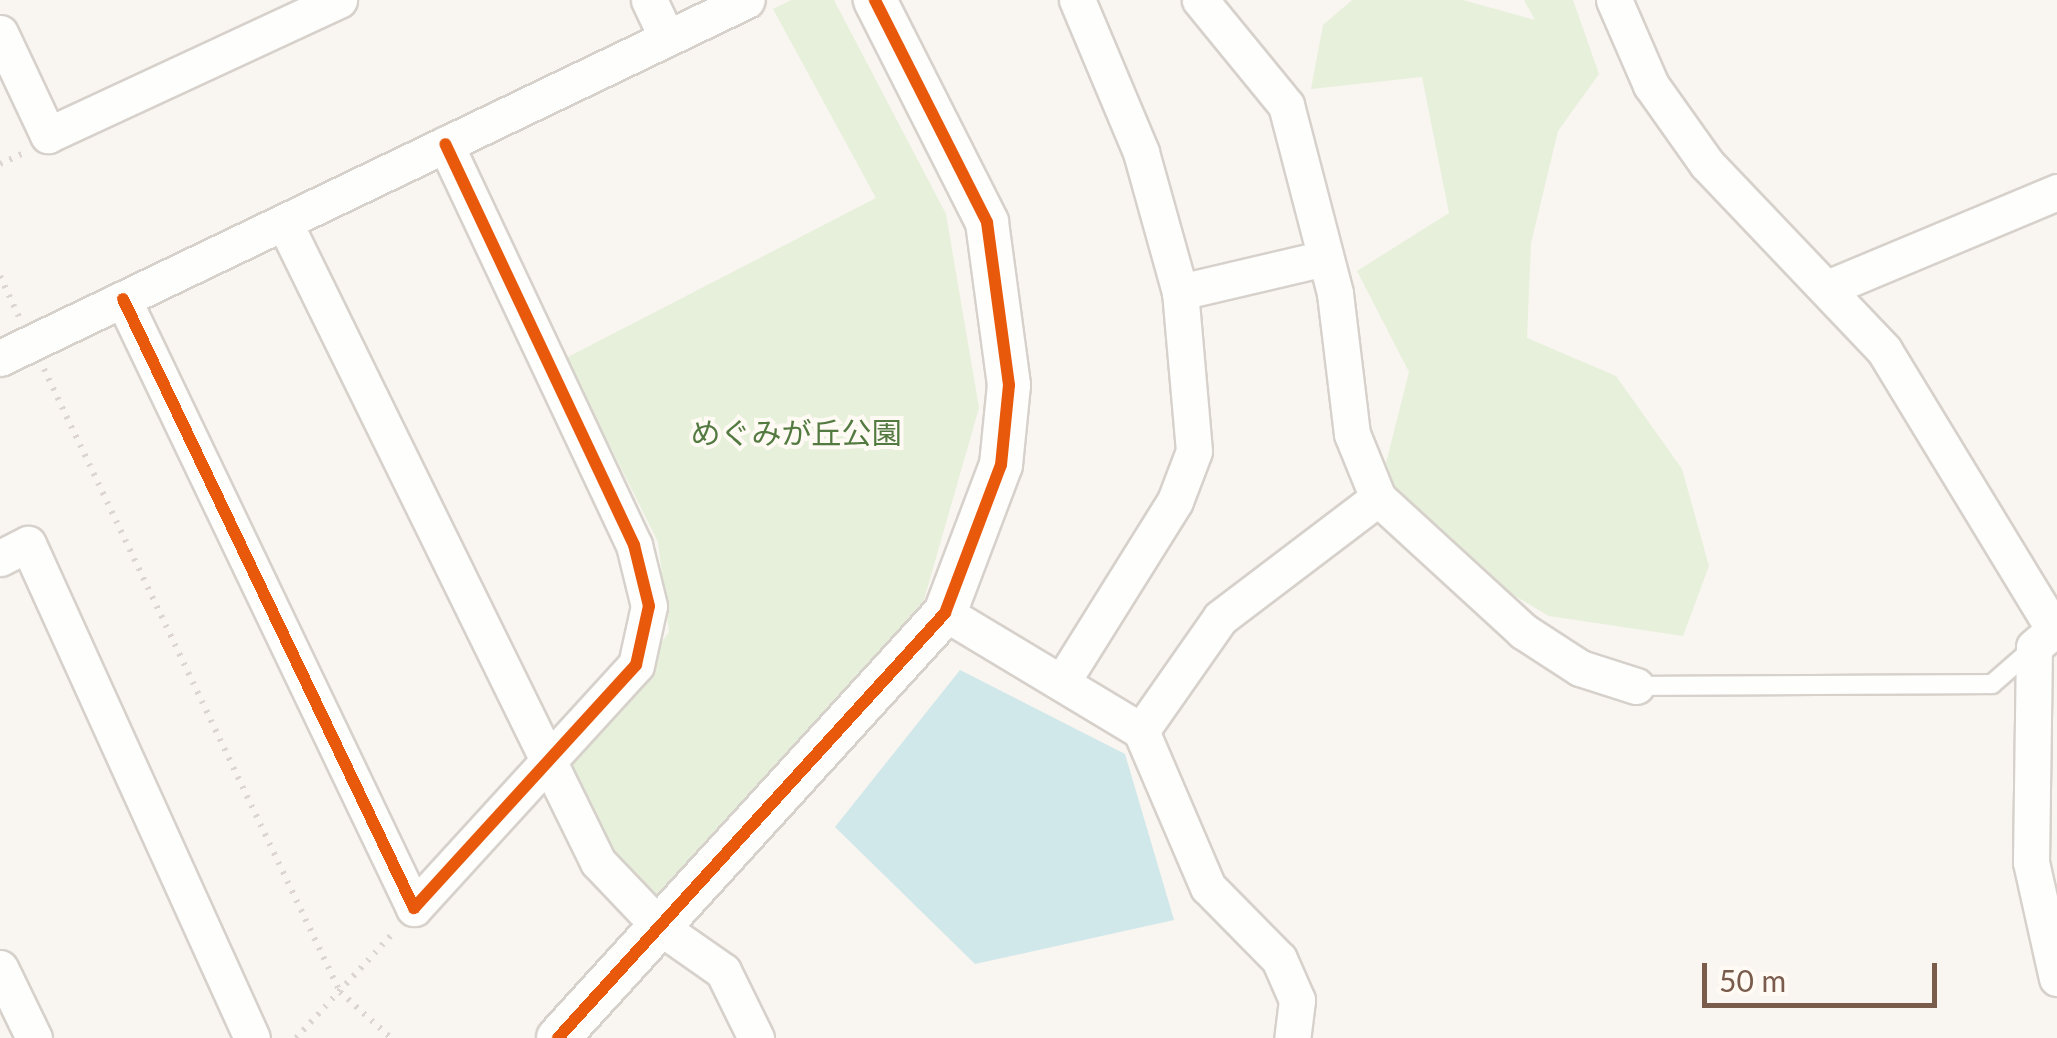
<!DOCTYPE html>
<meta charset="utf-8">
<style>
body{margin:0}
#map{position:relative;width:2057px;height:1038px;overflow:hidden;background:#f9f5f0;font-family:Lato,"Noto Sans JP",sans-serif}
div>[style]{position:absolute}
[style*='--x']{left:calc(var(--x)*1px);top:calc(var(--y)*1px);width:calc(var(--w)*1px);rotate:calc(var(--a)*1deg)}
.green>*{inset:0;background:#e7f0db}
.water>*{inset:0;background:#d0e8ea}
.path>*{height:6px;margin-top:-3px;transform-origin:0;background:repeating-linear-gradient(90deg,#dcd5d0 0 2.5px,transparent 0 10.5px)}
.roads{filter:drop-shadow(2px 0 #d7d1cb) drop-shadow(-2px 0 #d7d1cb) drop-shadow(0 2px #d7d1cb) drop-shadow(0 -2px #d7d1cb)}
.service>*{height:18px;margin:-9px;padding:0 9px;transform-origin:9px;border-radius:9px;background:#fefefd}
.minor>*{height:35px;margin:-17.5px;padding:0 17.5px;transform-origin:17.5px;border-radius:17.5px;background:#fefefd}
.tertiary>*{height:42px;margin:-21px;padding:0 21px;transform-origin:21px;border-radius:21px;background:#fefefd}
.cycleway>*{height:12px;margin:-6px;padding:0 6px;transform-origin:6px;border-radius:6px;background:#e8590c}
span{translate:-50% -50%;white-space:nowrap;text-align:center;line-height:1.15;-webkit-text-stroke:8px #fffaf3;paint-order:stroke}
.park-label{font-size:30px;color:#537a41}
.scale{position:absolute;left:1702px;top:963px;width:235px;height:45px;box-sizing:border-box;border:5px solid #7a5c4d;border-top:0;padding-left:12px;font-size:30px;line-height:35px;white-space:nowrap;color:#7a5c4d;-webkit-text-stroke:8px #fffaf3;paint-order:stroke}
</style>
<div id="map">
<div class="green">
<div style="clip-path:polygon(791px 0,834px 0,946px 214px,979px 408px,923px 603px,873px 674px,659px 902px,588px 826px,571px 767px,669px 632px,658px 542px,566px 358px,876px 198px,773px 9px)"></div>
<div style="clip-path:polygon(1352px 0,1463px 0,1535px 20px,1524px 0,1573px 0,1599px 74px,1558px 131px,1531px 243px,1527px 338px,1616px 376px,1682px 469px,1709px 566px,1683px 636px,1549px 616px,1412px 535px,1386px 463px,1409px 372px,1357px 271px,1449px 213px,1422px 77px,1311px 89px,1323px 25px)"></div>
</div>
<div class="water">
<div style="clip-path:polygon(960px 670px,1125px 754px,1174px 920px,975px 964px,835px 827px)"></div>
</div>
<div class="path">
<div style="--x:0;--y:164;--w:29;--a:-25"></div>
<div style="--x:0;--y:276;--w:45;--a:65.1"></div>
<div style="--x:44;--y:369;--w:690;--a:64.59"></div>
<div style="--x:340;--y:992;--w:69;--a:42"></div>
<div style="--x:296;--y:1038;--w:144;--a:-47.2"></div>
</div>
<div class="roads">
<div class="service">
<div style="--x:1636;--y:686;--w:356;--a:-0.3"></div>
<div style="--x:1992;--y:684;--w:53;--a:-41.2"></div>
</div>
<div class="minor">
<div style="--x:649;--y:0;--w:42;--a:64.7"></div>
<div style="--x:1614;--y:0;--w:93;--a:66.5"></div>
<div style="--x:1651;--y:85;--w:97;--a:54.7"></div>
<div style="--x:1707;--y:164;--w:257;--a:46.4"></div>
<div style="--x:1884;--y:350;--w:325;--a:58.7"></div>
<div style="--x:0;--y:33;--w:113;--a:64.8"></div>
<div style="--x:48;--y:135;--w:321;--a:-24.9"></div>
<div style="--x:284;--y:222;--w:713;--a:63.87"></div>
<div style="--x:598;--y:862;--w:90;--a:46.4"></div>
<div style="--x:660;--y:927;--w:77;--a:34.9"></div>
<div style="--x:723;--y:971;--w:75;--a:63.8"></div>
<div style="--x:1830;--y:287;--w:246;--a:-22.7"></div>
<div style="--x:1180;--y:292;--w:149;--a:-13.2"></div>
<div style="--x:123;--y:299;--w:675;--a:64.46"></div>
<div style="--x:414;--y:908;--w:329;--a:-47.6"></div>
<div style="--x:636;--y:665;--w:60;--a:-77.6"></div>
<div style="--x:649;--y:606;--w:63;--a:-103.8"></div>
<div style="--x:634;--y:545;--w:443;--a:-115.2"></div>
<div style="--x:0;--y:358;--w:828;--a:-25.61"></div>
<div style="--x:1378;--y:498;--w:197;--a:42.5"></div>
<div style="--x:1523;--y:631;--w:68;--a:33"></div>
<div style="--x:1580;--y:668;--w:59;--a:17.8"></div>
<div style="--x:0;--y:558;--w:31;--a:-27"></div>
<div style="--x:28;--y:544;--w:542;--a:65.61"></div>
<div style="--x:945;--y:613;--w:229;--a:31"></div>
<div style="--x:1141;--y:731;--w:170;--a:66.8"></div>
<div style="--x:1208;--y:887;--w:101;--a:45.4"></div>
<div style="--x:1279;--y:959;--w:45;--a:66.3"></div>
<div style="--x:1297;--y:1000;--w:38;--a:97"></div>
<div style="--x:2057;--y:627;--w:30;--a:139"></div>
<div style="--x:2034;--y:647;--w:215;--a:90.8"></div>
<div style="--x:2031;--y:862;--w:119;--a:77.4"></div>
<div style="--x:1062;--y:682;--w:213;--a:-58"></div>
<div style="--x:1175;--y:501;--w:53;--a:-69.2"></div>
<div style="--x:1194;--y:451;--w:160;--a:-95"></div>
<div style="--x:1180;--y:292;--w:145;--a:-105.6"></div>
<div style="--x:1141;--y:152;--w:165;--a:-112.8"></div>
<div style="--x:1141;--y:731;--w:138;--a:-55"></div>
<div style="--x:1220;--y:618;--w:198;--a:-37.2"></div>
<div style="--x:1378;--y:498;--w:69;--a:-112.1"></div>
<div style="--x:1352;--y:434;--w:142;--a:-96.9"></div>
<div style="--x:1335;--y:293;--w:194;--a:-104.6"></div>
<div style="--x:1286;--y:105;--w:136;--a:-129.3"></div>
<div style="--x:0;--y:968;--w:78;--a:64.1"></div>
</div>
<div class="tertiary">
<div style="--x:558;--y:1038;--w:575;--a:-47.68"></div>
<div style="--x:945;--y:613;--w:158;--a:-69.3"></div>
<div style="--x:1001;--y:465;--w:80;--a:-84.3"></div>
<div style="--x:1009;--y:385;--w:164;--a:-97.7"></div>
<div style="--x:987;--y:222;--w:249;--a:-116.8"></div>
</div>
</div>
<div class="cycleway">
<div style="--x:123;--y:299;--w:675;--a:64.46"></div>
<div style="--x:414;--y:908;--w:329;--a:-47.6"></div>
<div style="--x:636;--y:665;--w:60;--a:-77.6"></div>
<div style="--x:649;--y:606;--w:63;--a:-103.8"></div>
<div style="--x:634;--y:545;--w:443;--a:-115.2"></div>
<div style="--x:558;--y:1038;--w:575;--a:-47.68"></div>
<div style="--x:945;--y:613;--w:158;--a:-69.3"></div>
<div style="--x:1001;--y:465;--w:80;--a:-84.3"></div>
<div style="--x:1009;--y:385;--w:164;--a:-97.7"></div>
<div style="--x:987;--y:222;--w:249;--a:-116.8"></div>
</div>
<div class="park-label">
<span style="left:796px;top:432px">めぐみが丘公園</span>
</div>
<div class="scale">50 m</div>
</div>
